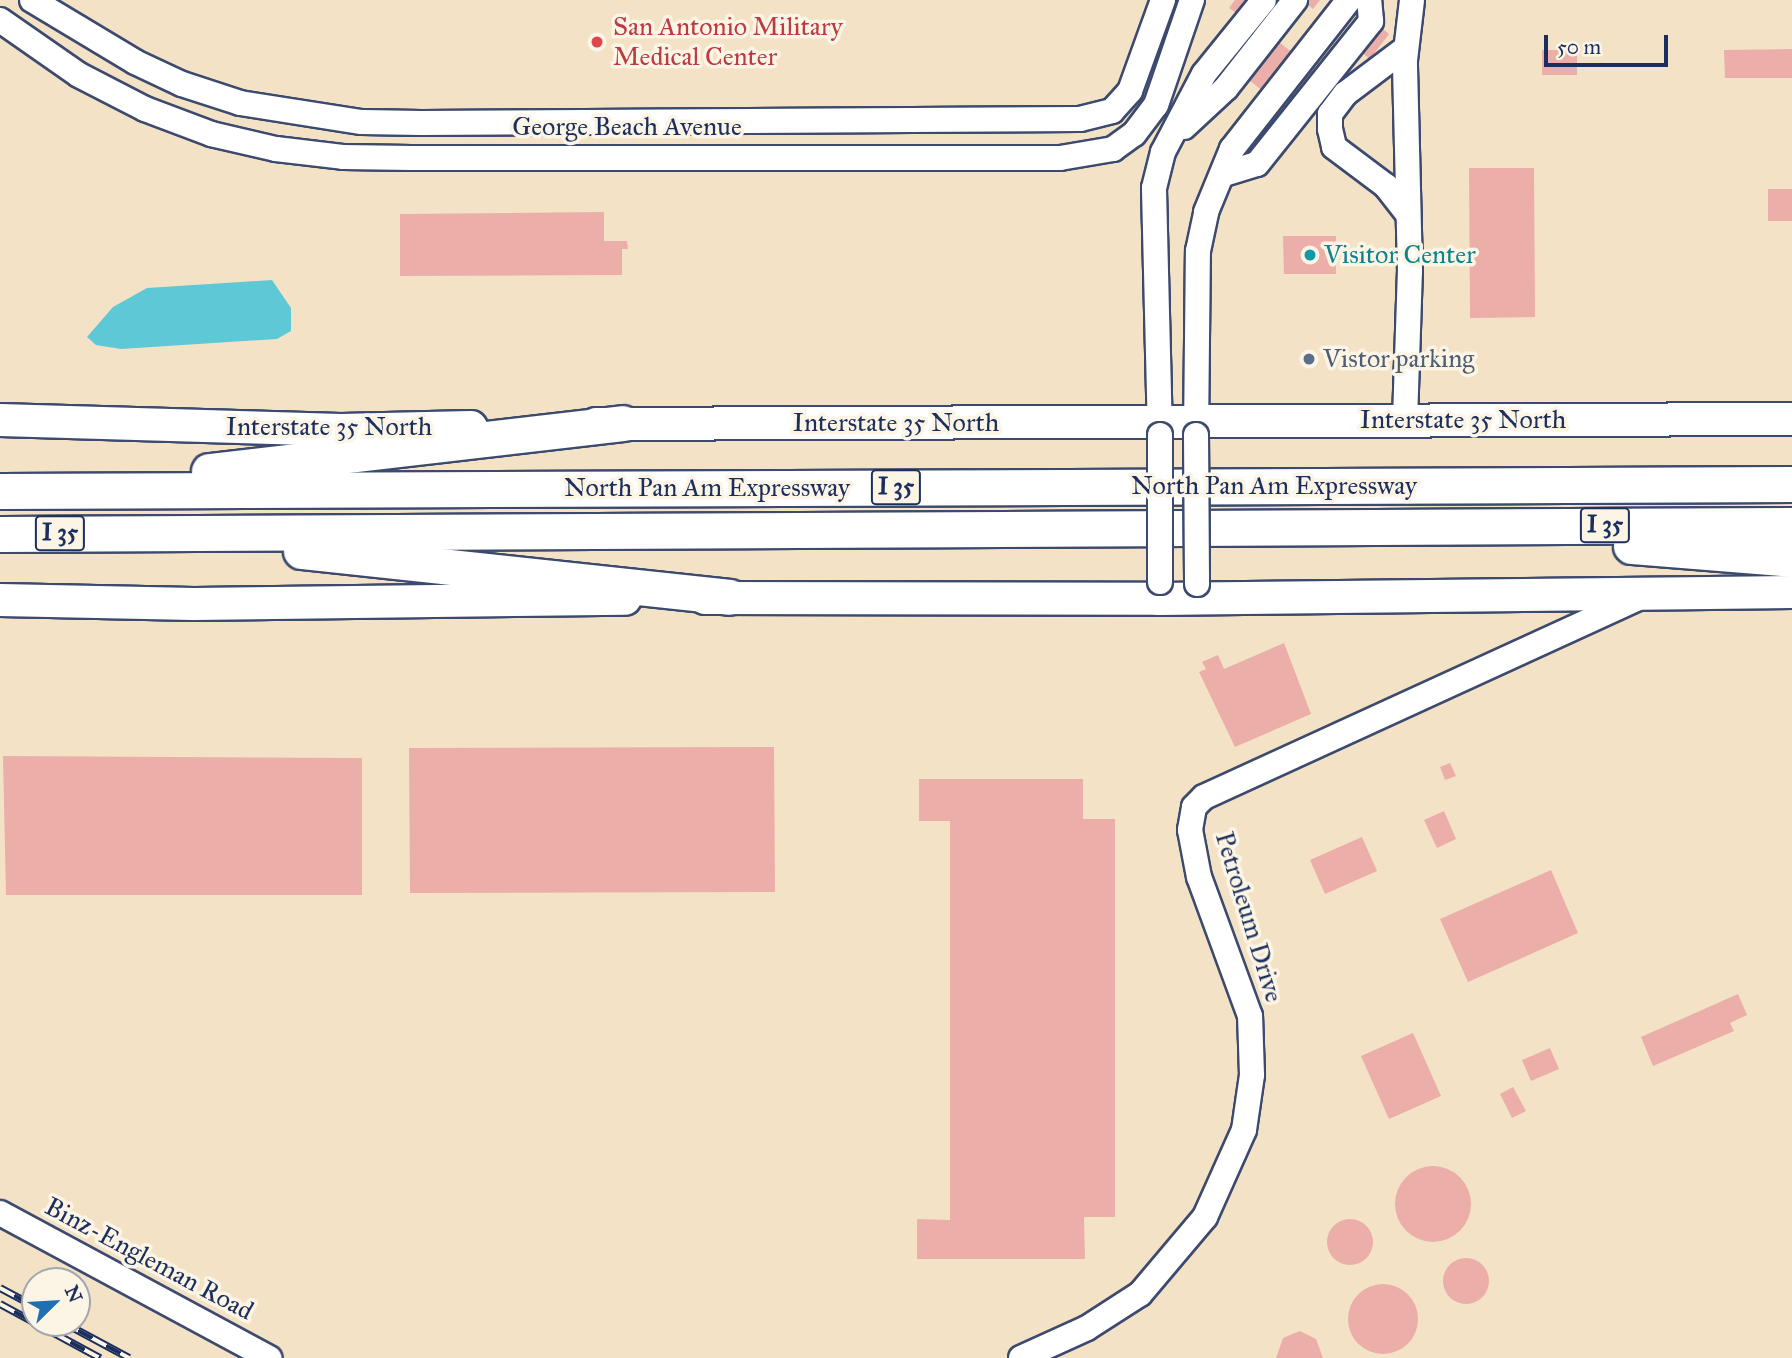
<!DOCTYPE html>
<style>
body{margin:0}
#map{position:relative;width:1792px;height:1358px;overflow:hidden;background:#f4e2c6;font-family:"IM FELL Great Primer",serif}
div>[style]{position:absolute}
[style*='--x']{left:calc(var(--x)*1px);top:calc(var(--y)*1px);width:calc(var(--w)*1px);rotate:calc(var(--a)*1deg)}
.water>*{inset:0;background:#5ec8d7}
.building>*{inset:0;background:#ebaea9}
.round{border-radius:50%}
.roads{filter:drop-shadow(2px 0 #3c4a6e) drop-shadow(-2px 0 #3c4a6e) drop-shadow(0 2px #3c4a6e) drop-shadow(0 -2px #3c4a6e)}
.minor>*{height:24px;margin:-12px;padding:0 12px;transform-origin:12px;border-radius:12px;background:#fff}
.major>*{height:32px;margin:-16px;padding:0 16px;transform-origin:16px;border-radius:16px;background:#fff}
.highway>*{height:35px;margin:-17.5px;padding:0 17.5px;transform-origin:17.5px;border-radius:17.5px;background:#fff}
.rail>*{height:8px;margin-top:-4px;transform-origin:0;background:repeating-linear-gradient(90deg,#fcf5e5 0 16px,#1b2f5e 0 32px);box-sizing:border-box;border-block:2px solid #1b2f5e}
.bridges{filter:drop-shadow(2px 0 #3c4a6e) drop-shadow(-2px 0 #3c4a6e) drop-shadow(0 2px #3c4a6e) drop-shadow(0 -2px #3c4a6e)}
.minor-bridge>*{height:24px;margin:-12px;padding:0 12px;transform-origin:12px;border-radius:12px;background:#fff}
.dots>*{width:19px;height:19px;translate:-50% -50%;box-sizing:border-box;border:4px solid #fcf5e5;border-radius:50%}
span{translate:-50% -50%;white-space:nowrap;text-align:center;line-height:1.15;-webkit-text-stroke:7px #fcf5e5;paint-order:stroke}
.shield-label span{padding:2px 5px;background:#fcf5e5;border:2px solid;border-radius:5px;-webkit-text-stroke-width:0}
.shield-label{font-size:24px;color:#1b2f5e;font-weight:700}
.health-label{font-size:26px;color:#be3a42}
.left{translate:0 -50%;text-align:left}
.street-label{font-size:26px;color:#1b2f5e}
.culture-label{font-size:26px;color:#0d838f}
.service-label{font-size:26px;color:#4e5e75}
.north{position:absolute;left:21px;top:1267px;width:70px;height:70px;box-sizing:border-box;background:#fcf5e5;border:2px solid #a2a6af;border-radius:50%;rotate:66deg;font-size:19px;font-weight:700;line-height:28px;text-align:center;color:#1b2f5e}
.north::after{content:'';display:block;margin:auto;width:24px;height:32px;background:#1f6fb2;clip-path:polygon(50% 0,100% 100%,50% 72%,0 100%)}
.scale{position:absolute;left:1544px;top:35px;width:124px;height:32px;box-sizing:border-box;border:4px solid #1b2f5e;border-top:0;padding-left:9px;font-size:21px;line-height:24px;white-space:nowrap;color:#1b2f5e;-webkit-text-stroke:5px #fcf5e5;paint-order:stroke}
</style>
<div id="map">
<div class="water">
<div style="clip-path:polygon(272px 280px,291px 308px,291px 331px,277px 339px,121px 349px,96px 345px,87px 337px,113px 307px,147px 288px)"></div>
</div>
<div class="building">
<div style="clip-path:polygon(1235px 0,1257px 0,1243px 18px,1229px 8px)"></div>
<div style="clip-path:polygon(1302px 0,1320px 0,1313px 9px)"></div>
<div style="clip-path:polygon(1377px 24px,1389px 34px,1370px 59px,1357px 49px)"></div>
<div style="clip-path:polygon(1279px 42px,1333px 85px,1303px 123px,1249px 80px)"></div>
<div style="clip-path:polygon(1792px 49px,1792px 78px,1725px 78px,1724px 50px)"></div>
<div style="clip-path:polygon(1542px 50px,1577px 50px,1577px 75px,1542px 75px)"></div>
<div style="clip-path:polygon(1469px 168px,1534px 168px,1535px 317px,1470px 318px)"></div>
<div style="clip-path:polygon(1768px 189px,1792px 189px,1792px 221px,1768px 221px)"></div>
<div style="clip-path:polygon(604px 212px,604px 241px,627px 241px,628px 249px,622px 249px,622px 275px,400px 276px,400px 214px)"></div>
<div style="clip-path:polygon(1283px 236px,1336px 236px,1336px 274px,1284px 274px)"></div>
<div style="clip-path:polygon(1284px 643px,1311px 714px,1235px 747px,1199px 672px,1206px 669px,1202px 662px,1218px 655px,1224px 669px)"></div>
<div style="clip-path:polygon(774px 747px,775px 892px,410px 893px,409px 748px)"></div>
<div style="clip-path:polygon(3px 756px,362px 758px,362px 895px,6px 895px)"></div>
<div style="clip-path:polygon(1450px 763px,1456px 776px,1445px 780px,1440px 767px)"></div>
<div style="clip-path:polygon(919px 779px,1083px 779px,1083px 819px,1115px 819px,1115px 1217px,1084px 1217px,1085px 1259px,917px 1259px,917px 1219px,950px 1220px,950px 821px,919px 821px)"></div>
<div style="clip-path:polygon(1444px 811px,1456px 839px,1437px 848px,1424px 820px)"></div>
<div style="clip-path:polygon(1362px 837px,1377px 871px,1325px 894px,1310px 860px)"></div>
<div style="clip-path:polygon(1551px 870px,1578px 933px,1468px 982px,1440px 919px)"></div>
<div style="clip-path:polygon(1738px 994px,1747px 1015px,1730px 1023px,1734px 1031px,1653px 1066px,1641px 1037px)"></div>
<div style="clip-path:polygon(1413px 1033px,1441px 1096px,1389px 1119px,1361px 1056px)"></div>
<div style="clip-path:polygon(1550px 1048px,1559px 1069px,1531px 1081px,1522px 1060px)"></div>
<div style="clip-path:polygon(1513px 1087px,1526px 1111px,1512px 1118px,1500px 1094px)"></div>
<div class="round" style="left:1395px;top:1166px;width:76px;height:76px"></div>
<div class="round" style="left:1327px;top:1219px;width:46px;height:46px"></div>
<div class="round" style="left:1443px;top:1258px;width:46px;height:46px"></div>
<div class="round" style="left:1348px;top:1284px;width:70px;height:70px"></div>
<div style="clip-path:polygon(1300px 1331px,1316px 1339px,1323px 1358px,1276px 1358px,1283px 1338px)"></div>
</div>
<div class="roads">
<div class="minor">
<div style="--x:32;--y:0;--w:120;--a:31"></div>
<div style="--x:135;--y:62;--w:52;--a:25.1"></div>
<div style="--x:182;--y:84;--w:61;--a:18.1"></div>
<div style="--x:240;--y:103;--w:123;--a:8.9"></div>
<div style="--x:362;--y:122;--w:59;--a:1"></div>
<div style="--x:421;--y:123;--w:659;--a:-0.35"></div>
<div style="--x:1080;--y:119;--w:33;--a:-14"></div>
<div style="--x:1112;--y:111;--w:27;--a:-48"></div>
<div style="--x:1130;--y:91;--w:97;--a:-70.1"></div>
<div style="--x:0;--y:20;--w:96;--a:34.8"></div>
<div style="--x:79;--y:75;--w:74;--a:27.3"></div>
<div style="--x:145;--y:109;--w:71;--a:20.7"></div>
<div style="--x:211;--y:134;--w:67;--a:13"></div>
<div style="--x:276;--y:149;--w:67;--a:6.8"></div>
<div style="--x:343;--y:157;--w:69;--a:0.8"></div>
<div style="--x:412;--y:158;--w:648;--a:0"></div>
<div style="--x:1060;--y:158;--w:54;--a:-9.6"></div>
<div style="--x:1113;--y:149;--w:26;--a:-36"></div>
<div style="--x:1134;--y:134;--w:36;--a:-53"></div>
<div style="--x:1156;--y:105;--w:111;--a:-71.1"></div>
<div style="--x:1406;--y:48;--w:76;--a:143"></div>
<div style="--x:1345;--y:94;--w:25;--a:127"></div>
<div style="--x:1330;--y:114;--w:15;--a:90"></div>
<div style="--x:1330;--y:129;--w:18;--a:77"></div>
<div style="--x:1334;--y:147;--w:65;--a:36.9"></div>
<div style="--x:1386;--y:186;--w:34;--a:52"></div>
<div style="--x:1184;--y:127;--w:57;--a:-42.9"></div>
<div style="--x:1226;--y:88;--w:112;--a:-51.9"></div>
<div style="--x:1224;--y:174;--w:34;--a:-17"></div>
<div style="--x:1257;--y:164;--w:183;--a:-51.4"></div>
<div style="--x:1371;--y:21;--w:21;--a:-95"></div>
<div style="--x:1405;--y:420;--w:149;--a:-88.1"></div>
<div style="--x:1410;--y:271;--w:211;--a:-91.4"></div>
<div style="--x:1405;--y:60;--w:60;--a:-83.3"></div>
<div style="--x:1160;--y:435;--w:247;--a:-91.4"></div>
<div style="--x:1154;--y:188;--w:37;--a:-76"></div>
<div style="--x:1163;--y:152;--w:88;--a:-62.3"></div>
<div style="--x:1204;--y:74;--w:95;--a:-51"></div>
<div style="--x:1196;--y:435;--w:184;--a:-89.4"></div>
<div style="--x:1198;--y:251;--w:40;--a:-78"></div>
<div style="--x:1206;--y:212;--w:68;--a:-67.6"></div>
<div style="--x:1232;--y:149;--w:189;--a:-51.9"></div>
<div style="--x:0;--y:1213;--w:306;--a:28.3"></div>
<div style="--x:1021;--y:1358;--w:72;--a:-24.4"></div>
<div style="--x:1087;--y:1328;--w:63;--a:-32.7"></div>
<div style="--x:1140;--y:1294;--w:101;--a:-49.8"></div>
<div style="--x:1205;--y:1217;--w:95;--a:-65.9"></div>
<div style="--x:1244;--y:1130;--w:56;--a:-81.7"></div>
<div style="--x:1252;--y:1075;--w:59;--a:-91.9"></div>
<div style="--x:1250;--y:1016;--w:148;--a:-110.1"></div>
<div style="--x:1199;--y:877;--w:48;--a:-100.8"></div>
<div style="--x:1190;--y:830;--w:23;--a:-80"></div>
<div style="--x:1194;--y:807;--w:14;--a:-45"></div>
<div style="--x:1204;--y:797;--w:483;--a:-24.6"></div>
</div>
<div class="major">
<div style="--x:0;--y:420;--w:341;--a:1.7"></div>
<div style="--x:341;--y:430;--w:130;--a:-1.3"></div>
<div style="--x:596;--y:424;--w:1196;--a:-0.24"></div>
<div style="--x:705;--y:598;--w:454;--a:0.1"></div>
<div style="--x:1159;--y:599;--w:633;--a:-0.63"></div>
<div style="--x:0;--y:600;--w:194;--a:1.2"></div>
<div style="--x:194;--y:604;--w:431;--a:-0.7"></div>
</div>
<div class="highway">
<div style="--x:209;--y:471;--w:416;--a:-6.6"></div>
<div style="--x:0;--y:491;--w:1792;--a:-0.22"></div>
<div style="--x:0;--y:534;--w:1792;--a:-0.29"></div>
<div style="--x:1631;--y:546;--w:162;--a:4.6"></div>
<div style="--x:301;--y:551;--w:430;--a:6.1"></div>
</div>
</div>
<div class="rail">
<div style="--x:0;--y:1288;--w:40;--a:28"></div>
<div style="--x:0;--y:1304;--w:114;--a:28.4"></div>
<div style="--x:64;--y:1323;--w:74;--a:28.3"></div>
</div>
<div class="bridges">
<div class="minor-bridge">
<div style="--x:1160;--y:435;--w:147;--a:90"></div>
<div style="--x:1196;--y:435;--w:149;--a:89.6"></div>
</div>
</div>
<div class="dots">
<div style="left:597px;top:42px;background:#e0444e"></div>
<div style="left:1310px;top:255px;background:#0f9aa8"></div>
<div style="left:1309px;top:359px;background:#5c6f8a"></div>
</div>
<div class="shield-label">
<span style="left:896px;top:487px">I 35</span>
<span style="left:1605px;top:525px">I 35</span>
<span style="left:60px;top:533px">I 35</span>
</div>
<div class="health-label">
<span class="left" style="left:613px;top:42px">San Antonio Military<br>Medical Center</span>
</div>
<div class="street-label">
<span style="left:627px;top:127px">George Beach Avenue</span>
<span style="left:1463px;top:420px">Interstate 35 North</span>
<span style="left:896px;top:423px">Interstate 35 North</span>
<span style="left:329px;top:427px">Interstate 35 North</span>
<span style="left:1274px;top:486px">North Pan Am Expressway</span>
<span style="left:707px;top:488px">North Pan Am Expressway</span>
<span style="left:1249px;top:917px;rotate:73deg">Petroleum Drive</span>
<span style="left:149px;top:1259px;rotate:28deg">Binz-Engleman Road</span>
</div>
<div class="culture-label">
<span class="left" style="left:1324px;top:255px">Visitor Center</span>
</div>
<div class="service-label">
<span class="left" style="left:1323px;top:359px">Vistor parking</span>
</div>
<div class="north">N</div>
<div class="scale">50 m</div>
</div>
